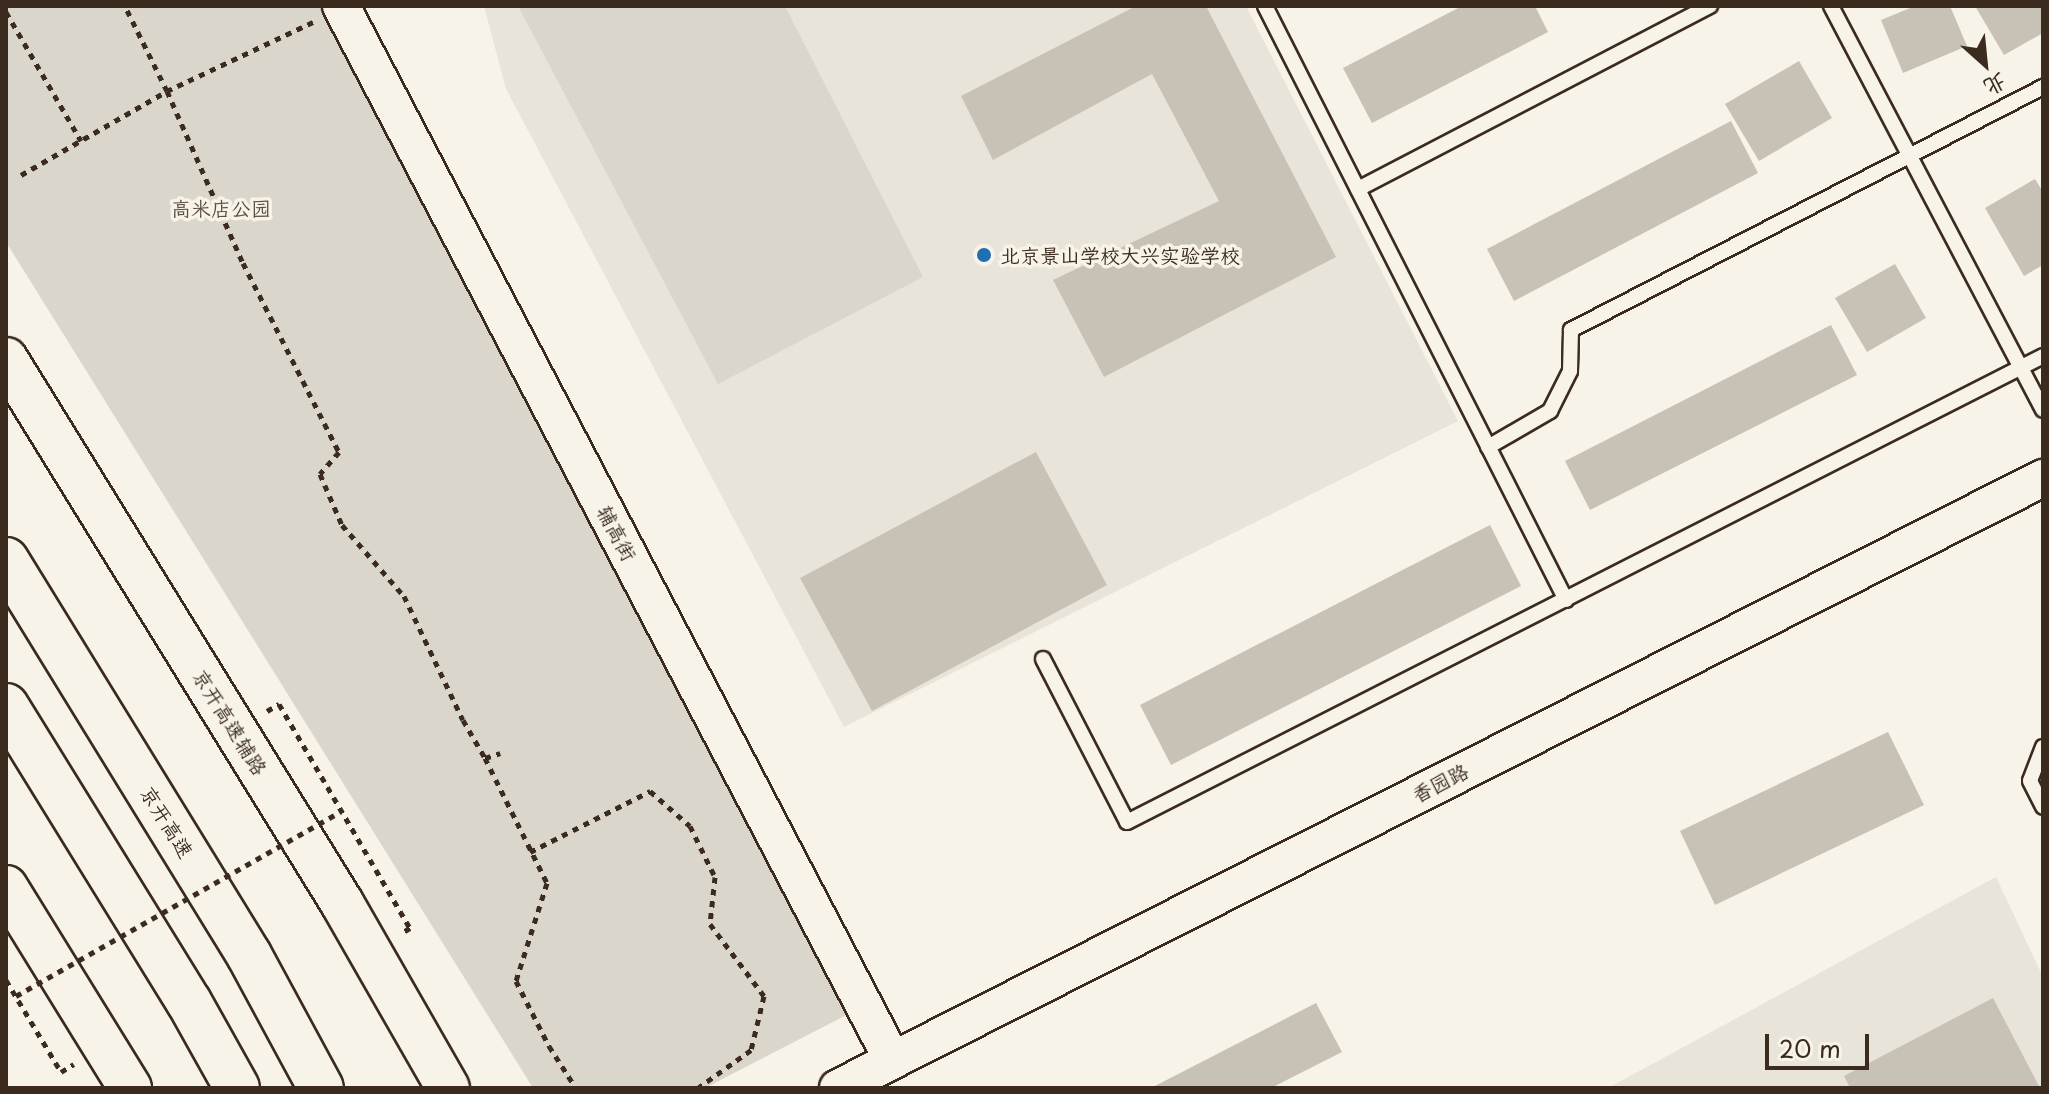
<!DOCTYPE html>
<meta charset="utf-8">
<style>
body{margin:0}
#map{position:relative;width:2049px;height:1094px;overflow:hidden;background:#f7f3e8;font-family:"Playpen Sans","LXGW WenKai TC",sans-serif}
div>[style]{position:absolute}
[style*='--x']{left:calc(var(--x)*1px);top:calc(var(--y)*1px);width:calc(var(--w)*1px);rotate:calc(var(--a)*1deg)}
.built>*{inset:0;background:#e9e4d9}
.green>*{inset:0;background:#dbd6cb}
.building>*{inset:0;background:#c8c1b6}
.path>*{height:5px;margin-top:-2.5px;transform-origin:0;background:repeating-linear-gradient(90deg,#3b2a1e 0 6px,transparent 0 12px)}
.roads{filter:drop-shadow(2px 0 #3b2a1e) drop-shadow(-2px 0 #3b2a1e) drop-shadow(0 2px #3b2a1e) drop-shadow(0 -2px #3b2a1e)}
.service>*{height:14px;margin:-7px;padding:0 7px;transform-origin:7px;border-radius:7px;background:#f7f3e8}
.tertiary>*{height:36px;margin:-18px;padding:0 18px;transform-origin:18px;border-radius:18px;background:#f7f3e8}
.secondary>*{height:42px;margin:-21px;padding:0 21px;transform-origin:21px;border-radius:21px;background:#f7f3e8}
.motorway>*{height:44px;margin:-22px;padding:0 22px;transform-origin:22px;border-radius:22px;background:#f7f3e8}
.path-bridge>*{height:5px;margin-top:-2.5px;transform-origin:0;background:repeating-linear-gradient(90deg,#3b2a1e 0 6px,transparent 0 12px)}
.dots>*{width:22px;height:22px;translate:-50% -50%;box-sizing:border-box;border:4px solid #f7f3e8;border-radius:50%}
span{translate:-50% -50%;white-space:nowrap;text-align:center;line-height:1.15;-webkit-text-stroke:7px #f7f3e8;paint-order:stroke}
.park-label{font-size:20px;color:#5b4c41}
.poi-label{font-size:20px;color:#3b2a1e}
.left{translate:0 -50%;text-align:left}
.street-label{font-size:20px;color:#3b2a1e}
.frame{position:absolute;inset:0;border:8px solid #3b2a1e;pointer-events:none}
.north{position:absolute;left:1945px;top:24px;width:80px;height:80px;-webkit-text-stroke:6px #f7f3e8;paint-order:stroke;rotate:153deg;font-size:22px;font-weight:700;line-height:32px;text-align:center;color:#3b2a1e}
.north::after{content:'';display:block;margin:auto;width:28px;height:36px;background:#3b2a1e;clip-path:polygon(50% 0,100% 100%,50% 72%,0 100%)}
.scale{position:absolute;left:1765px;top:1034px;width:104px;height:36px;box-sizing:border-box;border:4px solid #3b2a1e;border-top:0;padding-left:10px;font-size:24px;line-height:28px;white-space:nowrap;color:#3b2a1e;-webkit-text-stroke:6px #f7f3e8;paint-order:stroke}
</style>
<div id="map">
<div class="built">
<div style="clip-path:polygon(484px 6px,1246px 6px,1458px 421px,844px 727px,506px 89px)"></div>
<div style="clip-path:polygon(1996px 877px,2043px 977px,2043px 1088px,1608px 1088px)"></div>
</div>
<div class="green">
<div style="clip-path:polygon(6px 6px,341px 6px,864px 1006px,705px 1088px,533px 1088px,6px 242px)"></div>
<div style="clip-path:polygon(518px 6px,785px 6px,923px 277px,718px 384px)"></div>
</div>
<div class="building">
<div style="clip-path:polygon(1136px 6px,1206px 6px,1336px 257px,1104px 377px,1053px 280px,1219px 201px,1152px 74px,993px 160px,961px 96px)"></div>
<div style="clip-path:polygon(1462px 6px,1535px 6px,1548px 32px,1372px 123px,1343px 68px)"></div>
<div style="clip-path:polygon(1915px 6px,1950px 6px,1967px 46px,1903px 73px,1881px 20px)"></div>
<div style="clip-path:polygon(1975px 6px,2043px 6px,2043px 33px,2004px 55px)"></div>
<div style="clip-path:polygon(1799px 61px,1832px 118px,1759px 161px,1725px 104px)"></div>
<div style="clip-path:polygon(1731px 121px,1758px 173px,1514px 301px,1487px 249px)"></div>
<div style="clip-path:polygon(2035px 179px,2043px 192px,2043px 265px,2024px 276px,1985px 208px)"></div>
<div style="clip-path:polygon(1895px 264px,1926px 318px,1867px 352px,1835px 298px)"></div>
<div style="clip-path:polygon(1831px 325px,1857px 375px,1590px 510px,1565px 461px)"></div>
<div style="clip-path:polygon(1036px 452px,1107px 585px,872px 711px,800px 578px)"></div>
<div style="clip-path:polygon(1490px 525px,1521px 586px,1171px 765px,1140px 705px)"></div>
<div style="clip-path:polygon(1888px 732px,1924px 805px,1715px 905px,1680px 831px)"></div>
<div style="clip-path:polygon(1993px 998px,2040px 1088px,1850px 1088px,1844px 1076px)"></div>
<div style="clip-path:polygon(1316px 1003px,1342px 1052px,1271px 1088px,1151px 1088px)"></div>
</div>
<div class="path">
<div style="--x:6;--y:12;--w:149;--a:59.8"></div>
<div style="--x:313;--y:22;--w:161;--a:154.7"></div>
<div style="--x:167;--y:91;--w:188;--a:66.2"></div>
<div style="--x:243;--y:263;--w:212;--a:63.1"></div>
<div style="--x:339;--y:452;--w:29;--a:131"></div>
<div style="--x:320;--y:474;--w:56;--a:66.7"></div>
<div style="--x:342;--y:525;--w:94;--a:48.9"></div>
<div style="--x:404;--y:596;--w:137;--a:64.6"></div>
<div style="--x:463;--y:720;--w:44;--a:59.9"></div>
<div style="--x:485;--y:758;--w:16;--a:-18"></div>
<div style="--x:21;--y:175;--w:168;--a:-29.9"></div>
<div style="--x:167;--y:91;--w:95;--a:-116.3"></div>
<div style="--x:267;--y:711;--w:14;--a:-30"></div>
<div style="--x:279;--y:704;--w:259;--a:59.7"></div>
<div style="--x:410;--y:928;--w:8;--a:150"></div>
<div style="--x:485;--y:758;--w:140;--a:63.6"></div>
<div style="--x:547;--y:883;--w:103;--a:107.6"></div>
<div style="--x:516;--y:981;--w:73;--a:63.1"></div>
<div style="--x:549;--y:1046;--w:50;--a:57.3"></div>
<div style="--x:530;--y:852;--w:135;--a:-26.9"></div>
<div style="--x:650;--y:791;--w:53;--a:41.2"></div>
<div style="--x:690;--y:826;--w:57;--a:63.9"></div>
<div style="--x:715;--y:877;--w:47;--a:96.1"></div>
<div style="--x:710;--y:924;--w:90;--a:53.1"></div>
<div style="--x:764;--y:996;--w:56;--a:103.5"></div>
<div style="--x:751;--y:1050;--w:65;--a:144.4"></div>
<div style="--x:6;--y:980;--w:107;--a:59.1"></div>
<div style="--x:61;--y:1072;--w:15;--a:-32"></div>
</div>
<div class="roads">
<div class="service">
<div style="--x:1265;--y:6;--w:666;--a:63.13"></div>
<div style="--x:1831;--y:6;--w:456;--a:62.3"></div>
<div style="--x:1358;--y:189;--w:397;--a:-27.5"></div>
<div style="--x:1488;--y:447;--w:72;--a:-30.1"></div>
<div style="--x:1550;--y:411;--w:45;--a:-63.4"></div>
<div style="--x:1570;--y:371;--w:41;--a:-88.6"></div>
<div style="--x:1571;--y:330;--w:531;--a:-27.24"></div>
<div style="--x:1043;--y:659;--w:183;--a:62.7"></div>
<div style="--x:1127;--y:822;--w:1028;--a:-26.96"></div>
<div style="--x:2043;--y:747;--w:36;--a:111"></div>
<div style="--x:2030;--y:781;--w:29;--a:63"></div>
</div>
<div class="tertiary">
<div style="--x:341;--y:6;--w:1188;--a:62.38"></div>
<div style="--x:838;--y:1088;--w:1351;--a:-26.85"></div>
</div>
<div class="secondary">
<div style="--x:6;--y:359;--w:639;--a:58.3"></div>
<div style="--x:342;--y:903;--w:213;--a:60.2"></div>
<div style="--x:6;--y:887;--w:236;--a:58.3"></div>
</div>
<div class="motorway">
<div style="--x:6;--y:560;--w:464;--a:58.4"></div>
<div style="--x:249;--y:955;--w:151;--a:61.6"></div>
<div style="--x:6;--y:706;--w:348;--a:58.3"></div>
<div style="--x:189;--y:1002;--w:98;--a:60.8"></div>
</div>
</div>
<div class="path-bridge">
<div style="--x:16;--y:996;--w:374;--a:-29.6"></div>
</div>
<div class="dots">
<div style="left:984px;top:255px;background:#1f6fb2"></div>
</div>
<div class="park-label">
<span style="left:221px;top:208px">高米店公园</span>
</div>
<div class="poi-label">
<span class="left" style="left:1000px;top:255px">北京景山学校大兴实验学校</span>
</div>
<div class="street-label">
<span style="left:617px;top:533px;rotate:62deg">辅高街</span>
<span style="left:230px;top:722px;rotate:58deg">京开高速辅路</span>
<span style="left:1440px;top:783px;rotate:-27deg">香园路</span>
<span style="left:167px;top:822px;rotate:58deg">京开高速</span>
</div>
<div class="frame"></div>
<div class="north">北</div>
<div class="scale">20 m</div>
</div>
